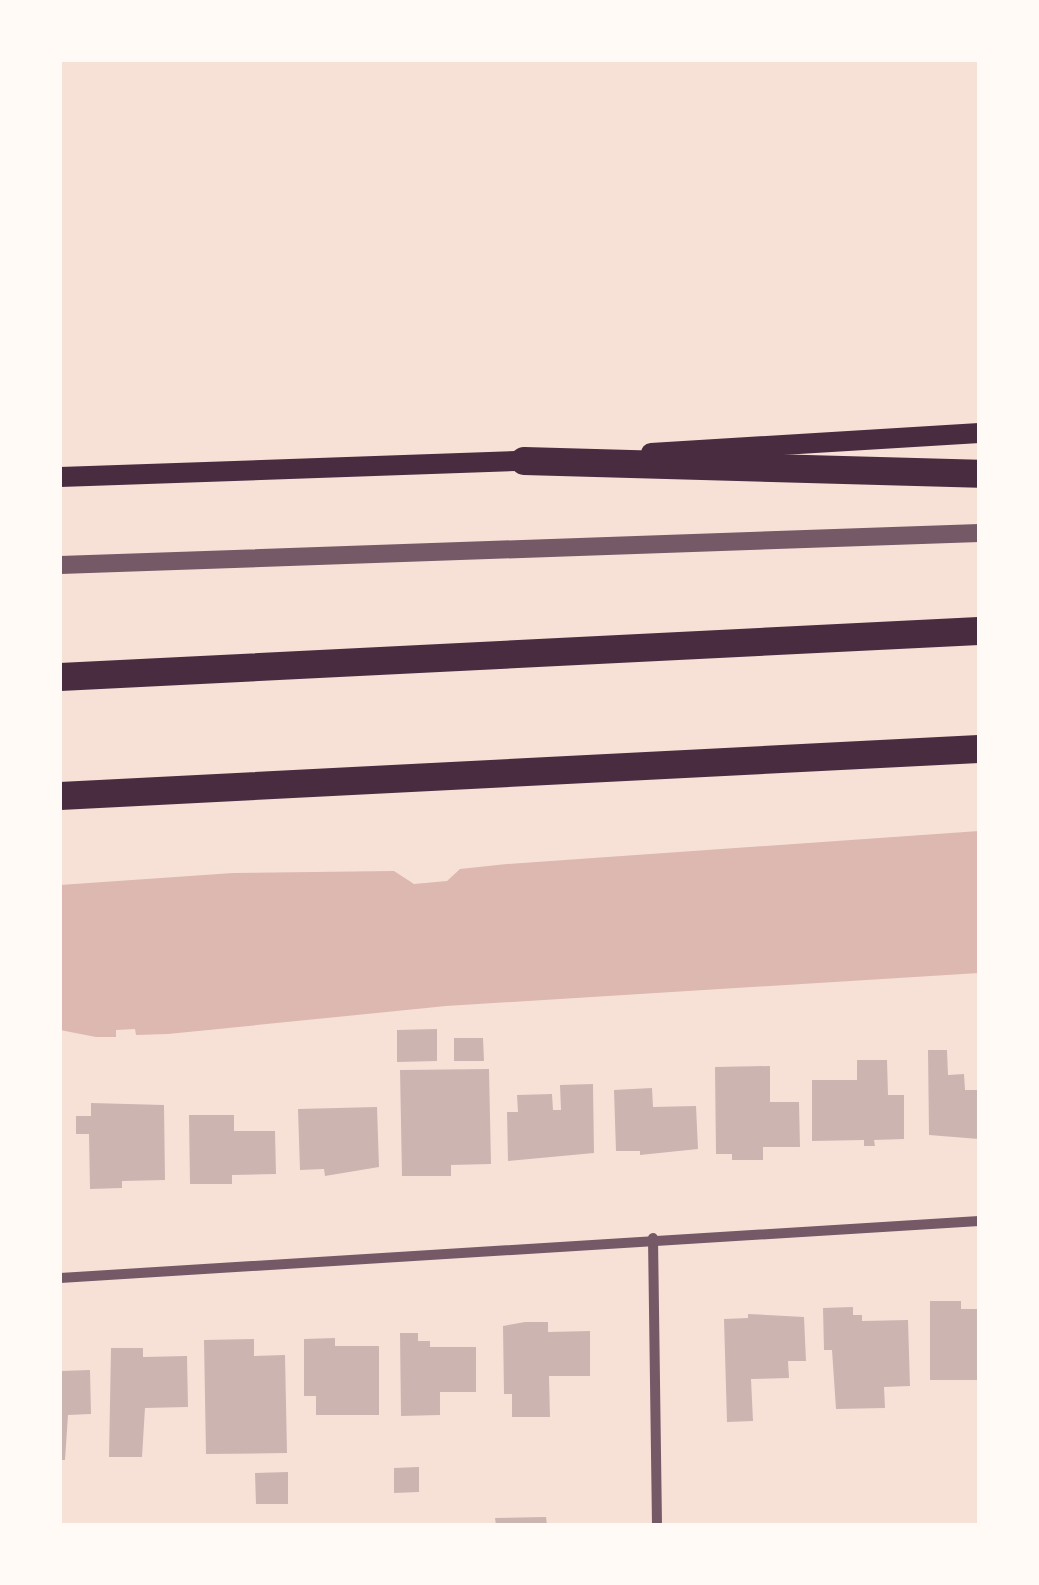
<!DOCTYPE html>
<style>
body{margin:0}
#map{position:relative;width:1039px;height:1585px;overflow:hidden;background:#f7e1d7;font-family:"Varela Round",sans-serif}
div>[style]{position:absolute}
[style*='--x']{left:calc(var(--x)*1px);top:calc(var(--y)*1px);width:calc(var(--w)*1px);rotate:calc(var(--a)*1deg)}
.water>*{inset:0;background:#dcb8b0}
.building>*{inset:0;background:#ccb4b1}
.minor>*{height:10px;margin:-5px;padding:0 5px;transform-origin:5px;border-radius:5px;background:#755966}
.tertiary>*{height:18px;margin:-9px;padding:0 9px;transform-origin:9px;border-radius:9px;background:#755966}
.secondary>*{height:20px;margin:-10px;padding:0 10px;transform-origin:10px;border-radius:10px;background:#4a2c40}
.motorway>*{height:28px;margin:-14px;padding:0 14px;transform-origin:14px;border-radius:14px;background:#4a2c40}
span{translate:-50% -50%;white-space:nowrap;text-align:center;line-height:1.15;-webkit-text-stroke:10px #fffaf5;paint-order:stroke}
.frame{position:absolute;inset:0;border:62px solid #fffaf5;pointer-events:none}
</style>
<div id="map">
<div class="water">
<div style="clip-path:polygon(979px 831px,979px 973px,446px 1006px,168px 1034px,136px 1035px,135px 1029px,116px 1030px,116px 1037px,96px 1037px,60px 1030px,60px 885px,233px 873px,394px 871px,414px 884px,447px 881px,460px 869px,507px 864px)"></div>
</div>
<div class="building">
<div style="clip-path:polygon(437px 1029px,437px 1061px,397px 1062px,397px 1030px)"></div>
<div style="clip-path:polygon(454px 1038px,483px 1038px,484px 1061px,454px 1061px)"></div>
<div style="clip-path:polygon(928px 1050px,947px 1050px,948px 1075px,964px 1074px,965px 1090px,979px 1090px,979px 1139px,929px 1135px)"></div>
<div style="clip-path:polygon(857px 1060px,887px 1060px,888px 1095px,904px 1095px,904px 1139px,874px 1140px,875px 1146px,864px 1146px,864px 1140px,812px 1141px,812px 1080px,857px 1080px)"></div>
<div style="clip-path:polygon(770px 1066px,770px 1102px,799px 1102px,800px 1147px,763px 1147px,763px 1160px,732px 1160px,732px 1154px,716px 1154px,715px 1067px)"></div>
<div style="clip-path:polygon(489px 1069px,491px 1164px,451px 1165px,451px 1176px,402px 1176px,400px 1070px)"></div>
<div style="clip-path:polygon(593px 1084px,594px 1153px,508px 1161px,507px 1112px,518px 1112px,517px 1095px,552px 1094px,553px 1110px,561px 1110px,560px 1085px)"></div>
<div style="clip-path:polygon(652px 1088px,653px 1107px,696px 1106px,698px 1149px,640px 1155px,640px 1151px,616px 1151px,614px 1090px)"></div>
<div style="clip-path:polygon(91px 1103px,164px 1105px,165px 1180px,122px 1181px,122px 1188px,90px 1189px,89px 1134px,76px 1134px,76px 1116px,91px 1116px)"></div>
<div style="clip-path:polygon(377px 1107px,379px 1167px,325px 1176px,324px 1169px,300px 1170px,298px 1109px)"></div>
<div style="clip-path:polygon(189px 1115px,234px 1115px,234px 1131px,275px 1131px,276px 1174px,232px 1175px,232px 1184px,190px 1184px)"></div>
<div style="clip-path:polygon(930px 1301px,961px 1301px,961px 1309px,979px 1309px,979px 1380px,930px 1380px)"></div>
<div style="clip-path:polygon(853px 1307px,853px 1315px,862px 1315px,862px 1321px,908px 1320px,910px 1386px,884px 1387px,885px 1408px,836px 1409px,832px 1350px,824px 1350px,823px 1308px)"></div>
<div style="clip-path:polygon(748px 1314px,804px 1317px,806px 1361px,788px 1361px,789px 1378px,751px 1379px,753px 1421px,727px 1422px,724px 1319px,748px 1318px)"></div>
<div style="clip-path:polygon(525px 1322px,548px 1322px,548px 1332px,590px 1331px,590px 1376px,549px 1376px,550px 1417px,512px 1417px,512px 1394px,504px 1394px,503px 1326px)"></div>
<div style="clip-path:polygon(400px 1333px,418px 1333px,418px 1341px,430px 1341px,430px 1347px,476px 1347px,476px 1392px,440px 1392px,440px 1415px,401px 1416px)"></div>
<div style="clip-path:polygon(335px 1338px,335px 1346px,379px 1346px,379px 1415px,316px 1415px,316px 1396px,304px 1396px,304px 1339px)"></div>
<div style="clip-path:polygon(254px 1339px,254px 1356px,285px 1355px,287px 1453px,206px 1454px,204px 1340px)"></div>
<div style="clip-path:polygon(111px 1348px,143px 1348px,143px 1357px,187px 1356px,188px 1407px,145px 1408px,142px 1457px,109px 1457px)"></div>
<div style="clip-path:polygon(90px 1370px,91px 1414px,68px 1415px,65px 1460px,60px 1460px,60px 1371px)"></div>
<div style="clip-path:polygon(419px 1467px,419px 1492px,394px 1493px,394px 1468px)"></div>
<div style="clip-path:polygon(288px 1472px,288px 1504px,256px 1504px,255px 1473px)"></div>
<div style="clip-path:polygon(546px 1517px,547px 1525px,496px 1525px,495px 1518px)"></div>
</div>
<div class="minor">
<div style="--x:653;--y:1238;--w:287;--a:89.2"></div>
<div style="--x:60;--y:1278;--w:921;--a:-3.55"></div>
</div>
<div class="tertiary">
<div style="--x:60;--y:565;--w:920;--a:-1.99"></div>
</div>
<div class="secondary">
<div style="--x:651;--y:453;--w:329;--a:-3.5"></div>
<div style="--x:60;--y:477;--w:478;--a:-2"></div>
</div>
<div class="motorway">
<div style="--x:524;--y:461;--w:455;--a:1.6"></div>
<div style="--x:60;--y:677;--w:920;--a:-2.87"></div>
<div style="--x:60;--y:796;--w:920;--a:-2.93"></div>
</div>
<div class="frame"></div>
</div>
